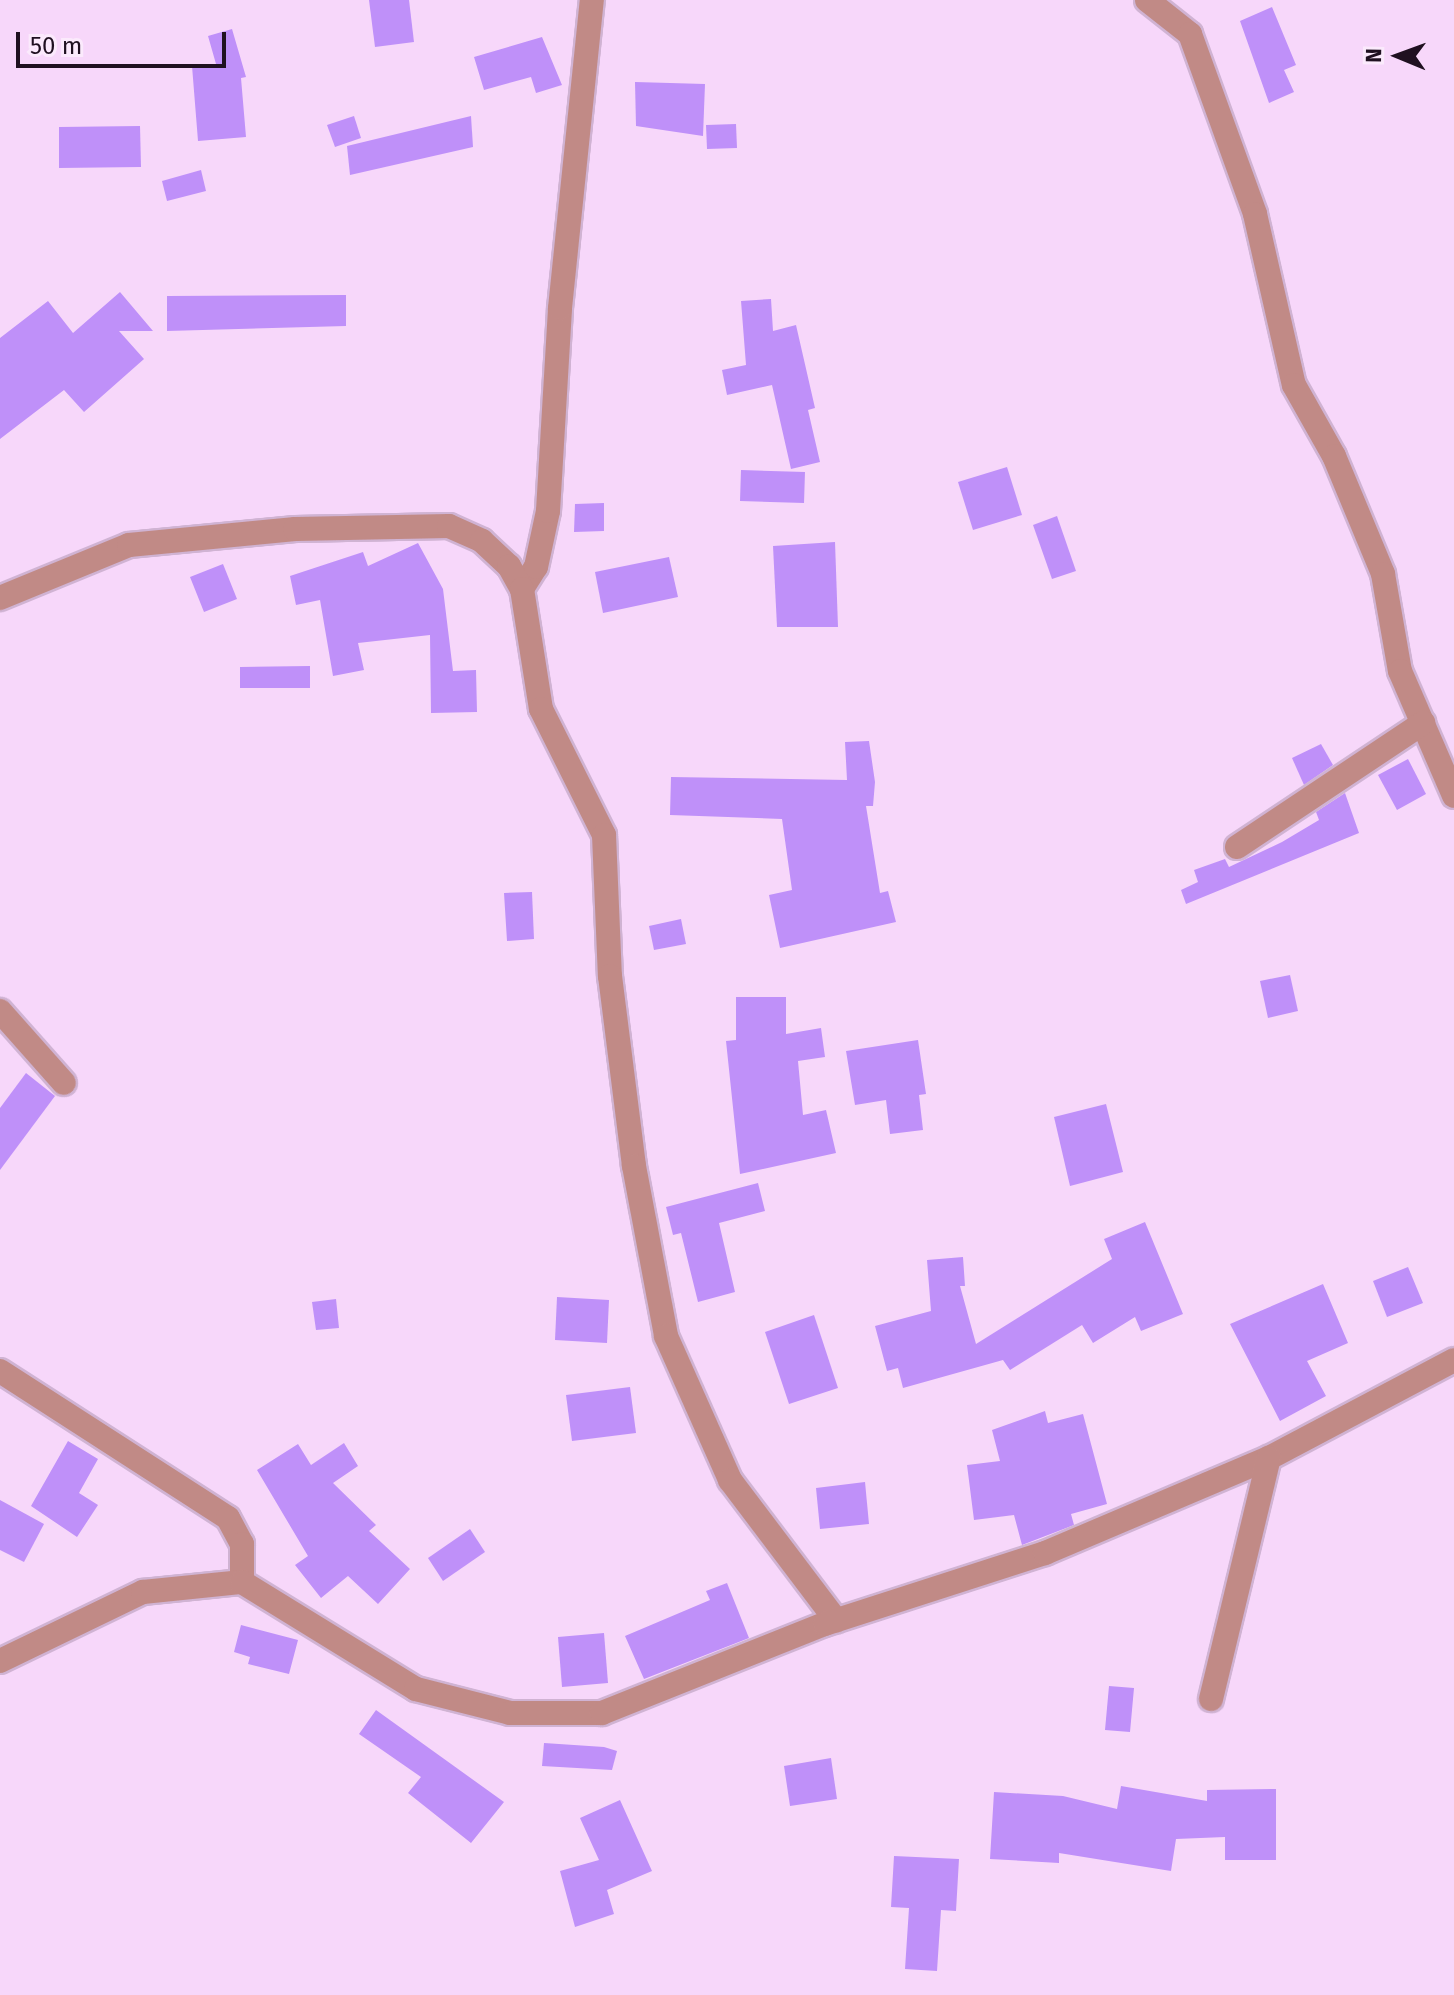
<!DOCTYPE html>
<style>
body{margin:0}
#map{position:relative;width:1454px;height:1995px;overflow:hidden;background:#f7d7fa;font-family:"Fira Sans",sans-serif}
div>[style]{position:absolute}
[style*='--x']{left:calc(var(--x)*1px);top:calc(var(--y)*1px);width:calc(var(--w)*1px);rotate:calc(var(--a)*1deg)}
.building>*{inset:0;background:#bf90f9}
.roads{filter:drop-shadow(2px 0 #d0b3d3) drop-shadow(-2px 0 #d0b3d3) drop-shadow(0 2px #d0b3d3) drop-shadow(0 -2px #d0b3d3)}
.street>*{height:24px;margin:-12px;padding:0 12px;transform-origin:12px;border-radius:12px;background:#c18a86}
span{translate:-50% -50%;white-space:nowrap;text-align:center;line-height:1.15;-webkit-text-stroke:8px #fbeafc;paint-order:stroke}
.north{position:absolute;left:1358px;top:16px;width:80px;height:80px;-webkit-text-stroke:6px #fbeafc;paint-order:stroke;rotate:271deg;font-size:22px;font-weight:700;line-height:32px;text-align:center;color:#1f1020}
.north::after{content:'';display:block;margin:auto;width:28px;height:36px;background:#1f1020;clip-path:polygon(50% 0,100% 100%,50% 72%,0 100%)}
.scale{position:absolute;left:16px;top:32px;width:210px;height:36px;box-sizing:border-box;border:4px solid #1f1020;border-top:0;padding-left:10px;font-size:24px;line-height:28px;white-space:nowrap;color:#1f1020;-webkit-text-stroke:6px #fbeafc;paint-order:stroke}
</style>
<div id="map">
<div class="building">
<div style="clip-path:polygon(369px 0,409px 0,414px 42px,375px 47px)"></div>
<div style="clip-path:polygon(1272px 7px,1296px 65px,1284px 70px,1294px 92px,1269px 103px,1240px 21px)"></div>
<div style="clip-path:polygon(232px 29px,246px 77px,241px 78px,246px 137px,198px 141px,192px 66px,216px 64px,208px 36px)"></div>
<div style="clip-path:polygon(542px 37px,562px 85px,536px 93px,531px 77px,484px 90px,474px 57px)"></div>
<div style="clip-path:polygon(635px 82px,705px 84px,703px 136px,636px 126px)"></div>
<div style="clip-path:polygon(354px 116px,361px 138px,335px 147px,327px 125px)"></div>
<div style="clip-path:polygon(471px 116px,473px 147px,350px 175px,347px 146px)"></div>
<div style="clip-path:polygon(736px 124px,737px 148px,707px 149px,706px 125px)"></div>
<div style="clip-path:polygon(140px 126px,141px 167px,59px 168px,59px 127px)"></div>
<div style="clip-path:polygon(201px 170px,206px 191px,167px 201px,162px 181px)"></div>
<div style="clip-path:polygon(120px 292px,153px 331px,119px 331px,144px 359px,84px 412px,64px 390px,0 439px,0 338px,48px 301px,73px 333px)"></div>
<div style="clip-path:polygon(346px 295px,346px 326px,167px 331px,167px 296px)"></div>
<div style="clip-path:polygon(771px 299px,773px 331px,796px 325px,815px 408px,808px 410px,820px 462px,791px 469px,772px 385px,727px 395px,722px 370px,746px 365px,741px 301px)"></div>
<div style="clip-path:polygon(1007px 467px,1022px 515px,973px 530px,958px 482px)"></div>
<div style="clip-path:polygon(741px 470px,805px 472px,804px 503px,740px 501px)"></div>
<div style="clip-path:polygon(604px 503px,604px 531px,574px 532px,575px 504px)"></div>
<div style="clip-path:polygon(1057px 516px,1076px 571px,1052px 579px,1033px 525px)"></div>
<div style="clip-path:polygon(835px 542px,838px 627px,777px 627px,773px 546px)"></div>
<div style="clip-path:polygon(418px 543px,443px 589px,453px 671px,476px 670px,477px 712px,431px 713px,430px 635px,358px 643px,364px 670px,333px 676px,320px 600px,296px 605px,290px 576px,363px 552px,368px 566px)"></div>
<div style="clip-path:polygon(669px 557px,678px 597px,603px 613px,595px 572px)"></div>
<div style="clip-path:polygon(223px 564px,237px 599px,204px 612px,190px 577px)"></div>
<div style="clip-path:polygon(310px 666px,310px 688px,240px 688px,240px 667px)"></div>
<div style="clip-path:polygon(869px 741px,875px 782px,873px 806px,866px 806px,880px 893px,888px 891px,896px 922px,780px 948px,769px 895px,792px 890px,782px 819px,670px 815px,671px 777px,847px 780px,845px 742px)"></div>
<div style="clip-path:polygon(1321px 744px,1333px 765px,1304px 785px,1292px 758px)"></div>
<div style="clip-path:polygon(1408px 759px,1426px 794px,1397px 810px,1378px 775px)"></div>
<div style="clip-path:polygon(1345px 793px,1359px 833px,1186px 904px,1181px 890px,1198px 882px,1194px 870px,1225px 859px,1229px 867px,1282px 842px,1319px 820px,1316px 812px)"></div>
<div style="clip-path:polygon(532px 892px,534px 939px,507px 941px,504px 893px)"></div>
<div style="clip-path:polygon(681px 919px,686px 944px,654px 950px,649px 926px)"></div>
<div style="clip-path:polygon(1290px 975px,1298px 1011px,1268px 1018px,1260px 981px)"></div>
<div style="clip-path:polygon(736px 997px,786px 997px,786px 1034px,821px 1028px,825px 1057px,798px 1061px,803px 1115px,826px 1110px,836px 1153px,740px 1174px,726px 1041px,736px 1040px)"></div>
<div style="clip-path:polygon(918px 1040px,926px 1094px,919px 1095px,923px 1130px,890px 1134px,886px 1100px,855px 1105px,846px 1051px)"></div>
<div style="clip-path:polygon(26px 1073px,55px 1096px,0 1170px,0 1108px)"></div>
<div style="clip-path:polygon(1106px 1104px,1123px 1172px,1070px 1186px,1054px 1117px)"></div>
<div style="clip-path:polygon(758px 1183px,765px 1211px,719px 1223px,735px 1292px,698px 1302px,681px 1233px,673px 1235px,666px 1207px)"></div>
<div style="clip-path:polygon(1145px 1222px,1183px 1314px,1141px 1331px,1135px 1317px,1093px 1343px,1082px 1325px,1010px 1370px,1003px 1360px,903px 1388px,898px 1368px,887px 1371px,875px 1326px,931px 1311px,927px 1260px,963px 1257px,965px 1286px,960px 1286px,976px 1344px,1112px 1259px,1104px 1239px)"></div>
<div style="clip-path:polygon(1408px 1267px,1423px 1303px,1387px 1317px,1373px 1281px)"></div>
<div style="clip-path:polygon(1323px 1284px,1348px 1343px,1307px 1361px,1326px 1396px,1280px 1421px,1230px 1324px)"></div>
<div style="clip-path:polygon(557px 1297px,609px 1300px,607px 1343px,555px 1340px)"></div>
<div style="clip-path:polygon(336px 1299px,339px 1328px,316px 1330px,312px 1302px)"></div>
<div style="clip-path:polygon(814px 1315px,838px 1388px,789px 1404px,765px 1332px)"></div>
<div style="clip-path:polygon(630px 1387px,636px 1433px,572px 1441px,566px 1395px)"></div>
<div style="clip-path:polygon(1045px 1411px,1048px 1423px,1083px 1414px,1107px 1504px,1071px 1514px,1074px 1525px,1022px 1545px,1014px 1515px,974px 1520px,967px 1465px,1000px 1461px,992px 1430px)"></div>
<div style="clip-path:polygon(68px 1441px,98px 1459px,79px 1493px,98px 1505px,77px 1537px,31px 1506px)"></div>
<div style="clip-path:polygon(344px 1443px,358px 1466px,333px 1483px,376px 1525px,369px 1531px,410px 1569px,378px 1604px,348px 1576px,321px 1598px,295px 1565px,308px 1556px,257px 1470px,298px 1444px,311px 1465px)"></div>
<div style="clip-path:polygon(865px 1482px,869px 1524px,820px 1529px,816px 1488px)"></div>
<div style="clip-path:polygon(0 1500px,44px 1524px,24px 1562px,0 1550px)"></div>
<div style="clip-path:polygon(470px 1529px,485px 1552px,443px 1581px,428px 1558px)"></div>
<div style="clip-path:polygon(727px 1583px,749px 1638px,644px 1679px,625px 1636px,710px 1600px,706px 1591px)"></div>
<div style="clip-path:polygon(241px 1625px,298px 1640px,289px 1674px,248px 1664px,250px 1657px,234px 1652px)"></div>
<div style="clip-path:polygon(604px 1633px,608px 1683px,562px 1687px,558px 1637px)"></div>
<div style="clip-path:polygon(1109px 1686px,1134px 1688px,1130px 1732px,1105px 1730px)"></div>
<div style="clip-path:polygon(376px 1710px,504px 1802px,471px 1843px,408px 1793px,421px 1777px,359px 1734px)"></div>
<div style="clip-path:polygon(544px 1743px,604px 1747px,617px 1751px,612px 1770px,542px 1766px)"></div>
<div style="clip-path:polygon(831px 1758px,837px 1799px,790px 1806px,784px 1766px)"></div>
<div style="clip-path:polygon(1121px 1786px,1207px 1801px,1207px 1790px,1276px 1789px,1276px 1860px,1225px 1860px,1225px 1837px,1176px 1839px,1171px 1871px,1059px 1853px,1059px 1863px,990px 1859px,994px 1792px,1063px 1796px,1117px 1809px)"></div>
<div style="clip-path:polygon(620px 1800px,652px 1871px,607px 1890px,614px 1914px,575px 1927px,560px 1871px,599px 1860px,580px 1818px)"></div>
<div style="clip-path:polygon(894px 1856px,959px 1859px,956px 1911px,941px 1910px,937px 1971px,905px 1969px,909px 1908px,891px 1907px)"></div>
</div>
<div class="roads">
<div class="street">
<div style="--x:1147;--y:0;--w:55;--a:38.3"></div>
<div style="--x:1190;--y:34;--w:191;--a:70.1"></div>
<div style="--x:1255;--y:214;--w:175;--a:77.2"></div>
<div style="--x:1294;--y:385;--w:81;--a:60.6"></div>
<div style="--x:1334;--y:456;--w:128;--a:67.4"></div>
<div style="--x:1383;--y:574;--w:98;--a:80.1"></div>
<div style="--x:1400;--y:671;--w:136;--a:66.6"></div>
<div style="--x:522;--y:589;--w:26;--a:-58"></div>
<div style="--x:536;--y:567;--w:57;--a:-77.9"></div>
<div style="--x:548;--y:511;--w:203;--a:-86.6"></div>
<div style="--x:560;--y:308;--w:310;--a:-84.1"></div>
<div style="--x:0;--y:598;--w:139;--a:-22.3"></div>
<div style="--x:129;--y:545;--w:167;--a:-5.5"></div>
<div style="--x:295;--y:529;--w:154;--a:-1.1"></div>
<div style="--x:449;--y:526;--w:36;--a:24"></div>
<div style="--x:482;--y:541;--w:37;--a:43"></div>
<div style="--x:509;--y:566;--w:26;--a:61"></div>
<div style="--x:522;--y:589;--w:121;--a:81"></div>
<div style="--x:541;--y:709;--w:141;--a:63.4"></div>
<div style="--x:604;--y:835;--w:141;--a:87.6"></div>
<div style="--x:610;--y:976;--w:192;--a:82.8"></div>
<div style="--x:634;--y:1166;--w:173;--a:79.3"></div>
<div style="--x:666;--y:1336;--w:158;--a:66"></div>
<div style="--x:730;--y:1480;--w:176;--a:52.9"></div>
<div style="--x:1237;--y:847;--w:224;--a:-33.7"></div>
<div style="--x:0;--y:1011;--w:96;--a:48.4"></div>
<div style="--x:0;--y:1371;--w:271;--a:32.8"></div>
<div style="--x:228;--y:1518;--w:30;--a:62"></div>
<div style="--x:242;--y:1544;--w:38;--a:90"></div>
<div style="--x:0;--y:1661;--w:159;--a:-25.8"></div>
<div style="--x:143;--y:1592;--w:100;--a:-5.8"></div>
<div style="--x:242;--y:1582;--w:204;--a:31.6"></div>
<div style="--x:416;--y:1689;--w:97;--a:14.3"></div>
<div style="--x:510;--y:1713;--w:92;--a:0"></div>
<div style="--x:602;--y:1713;--w:240;--a:-21.8"></div>
<div style="--x:825;--y:1624;--w:231;--a:-17.9"></div>
<div style="--x:1045;--y:1553;--w:243;--a:-23"></div>
<div style="--x:1269;--y:1458;--w:209;--a:-27.9"></div>
<div style="--x:1211;--y:1699;--w:248;--a:-76.5"></div>
</div>
</div>
<div class="north">N</div>
<div class="scale">50 m</div>
</div>
